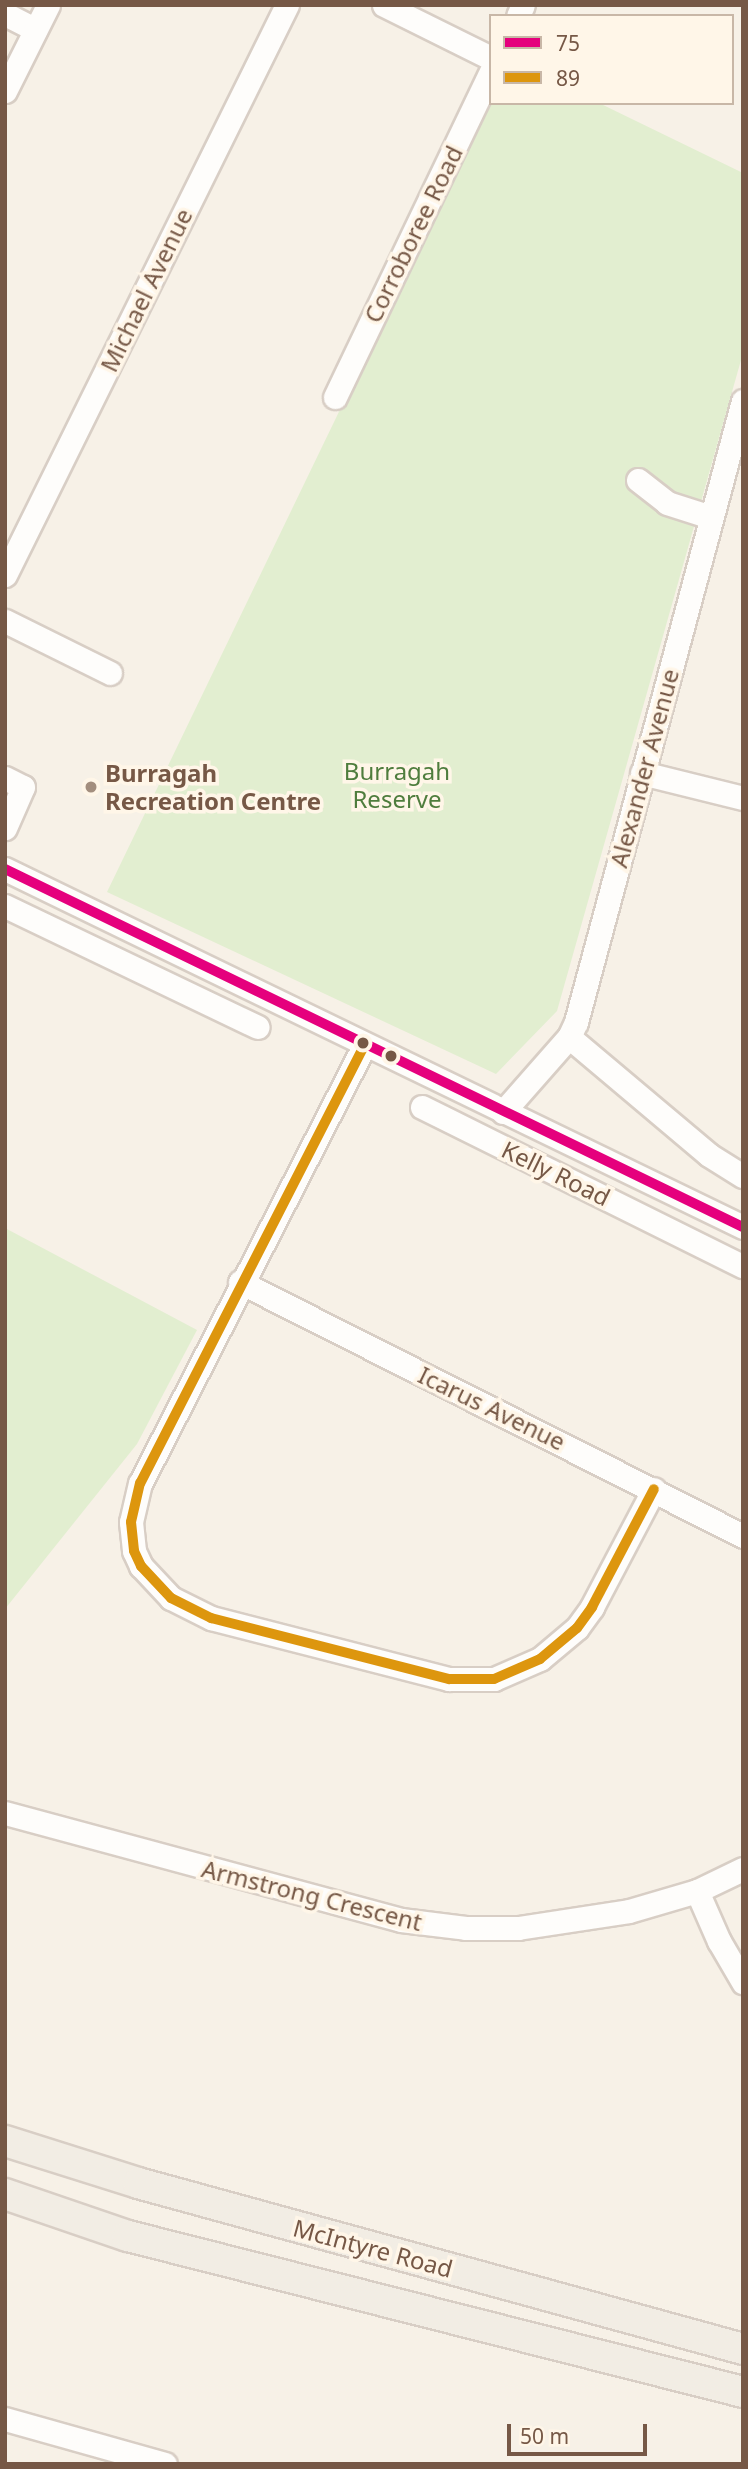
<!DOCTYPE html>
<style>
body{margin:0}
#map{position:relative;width:748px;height:2469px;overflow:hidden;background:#f7f1e7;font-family:"Noto Sans",sans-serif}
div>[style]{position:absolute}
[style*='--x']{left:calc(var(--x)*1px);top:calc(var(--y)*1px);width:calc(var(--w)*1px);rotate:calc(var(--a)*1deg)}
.green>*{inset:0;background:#e2eed0}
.roads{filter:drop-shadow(2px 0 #d8cec5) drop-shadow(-2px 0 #d8cec5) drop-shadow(0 2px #d8cec5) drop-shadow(0 -2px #d8cec5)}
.minor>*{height:23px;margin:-11.5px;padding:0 11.5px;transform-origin:11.5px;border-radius:11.5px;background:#fefdfb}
.major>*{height:30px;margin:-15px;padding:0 15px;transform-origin:15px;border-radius:15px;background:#f2ede4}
.bus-1>*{height:10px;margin:-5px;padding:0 5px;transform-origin:5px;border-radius:5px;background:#e5007d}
.bus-2>*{height:10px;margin:-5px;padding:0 5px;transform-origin:5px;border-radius:5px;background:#dd960e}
.dots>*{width:19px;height:19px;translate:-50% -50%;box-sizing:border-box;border:4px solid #fff6e8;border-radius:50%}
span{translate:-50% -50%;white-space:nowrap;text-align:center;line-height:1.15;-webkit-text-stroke:7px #fff6e8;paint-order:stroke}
.street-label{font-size:24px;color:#765846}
.park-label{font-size:24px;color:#4f7d3d}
.poi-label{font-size:24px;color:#765846;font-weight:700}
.left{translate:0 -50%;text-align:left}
.frame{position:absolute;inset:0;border:7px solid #765846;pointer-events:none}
.legend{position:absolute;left:489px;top:14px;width:245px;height:91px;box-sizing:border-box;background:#fff6e8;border:2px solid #c8b7a7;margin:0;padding:9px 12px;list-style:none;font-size:21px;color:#765846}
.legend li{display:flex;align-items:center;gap:14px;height:35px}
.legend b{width:35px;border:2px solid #c8b7a7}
.scale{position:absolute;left:507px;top:2424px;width:140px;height:32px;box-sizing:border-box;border:4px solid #765846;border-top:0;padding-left:9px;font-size:21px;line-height:24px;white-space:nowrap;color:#765846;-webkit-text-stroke:5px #fff6e8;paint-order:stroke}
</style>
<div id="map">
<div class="green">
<div style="clip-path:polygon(491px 97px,491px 103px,599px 103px,743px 173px,743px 353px,557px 1011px,496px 1074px,107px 892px)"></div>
<div style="clip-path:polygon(5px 1228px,197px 1330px,137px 1444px,5px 1609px)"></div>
</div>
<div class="roads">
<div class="minor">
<div style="--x:384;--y:5;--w:119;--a:26.4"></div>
<div style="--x:5;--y:14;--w:34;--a:27"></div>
<div style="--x:518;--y:16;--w:12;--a:-66"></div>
<div style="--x:5;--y:91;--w:96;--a:-63.4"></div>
<div style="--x:335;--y:397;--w:361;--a:-64.4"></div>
<div style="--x:638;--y:480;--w:37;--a:38"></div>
<div style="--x:667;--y:503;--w:46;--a:17.7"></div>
<div style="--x:5;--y:575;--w:636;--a:-63.68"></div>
<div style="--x:5;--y:621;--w:117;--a:26.3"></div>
<div style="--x:642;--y:773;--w:104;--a:13.9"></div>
<div style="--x:5;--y:778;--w:20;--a:27"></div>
<div style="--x:23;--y:787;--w:45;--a:113.7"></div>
<div style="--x:5;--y:869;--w:820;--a:25.88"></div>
<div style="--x:5;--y:906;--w:280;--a:25.6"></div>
<div style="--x:569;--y:1037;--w:183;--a:40.1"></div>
<div style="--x:709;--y:1155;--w:40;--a:32"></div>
<div style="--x:365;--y:1044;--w:493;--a:117.1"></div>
<div style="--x:140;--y:1483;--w:40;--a:103"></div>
<div style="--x:131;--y:1522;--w:29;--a:84"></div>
<div style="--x:134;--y:1551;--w:17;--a:65"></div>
<div style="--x:141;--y:1566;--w:44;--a:46.8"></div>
<div style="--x:171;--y:1598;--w:45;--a:26.6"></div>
<div style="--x:211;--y:1618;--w:246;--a:14.4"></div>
<div style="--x:449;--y:1679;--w:45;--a:0"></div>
<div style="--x:494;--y:1679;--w:50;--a:-23.5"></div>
<div style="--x:540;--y:1659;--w:48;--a:-40"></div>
<div style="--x:577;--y:1628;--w:26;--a:-54"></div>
<div style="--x:592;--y:1607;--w:133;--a:-62.3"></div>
<div style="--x:422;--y:1107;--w:358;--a:26.4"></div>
<div style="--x:503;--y:1112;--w:100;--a:-48.7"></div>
<div style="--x:569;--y:1037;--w:17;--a:-65"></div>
<div style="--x:576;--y:1022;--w:643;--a:-74.95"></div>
<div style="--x:240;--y:1282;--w:563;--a:26.79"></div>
<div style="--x:5;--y:1813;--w:410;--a:15.1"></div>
<div style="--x:401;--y:1920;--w:65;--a:7"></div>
<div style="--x:466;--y:1928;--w:52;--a:0"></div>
<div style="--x:518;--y:1928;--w:112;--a:-8.7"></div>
<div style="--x:629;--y:1911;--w:71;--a:-16.4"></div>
<div style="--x:697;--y:1891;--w:51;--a:-25.6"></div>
<div style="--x:697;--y:1891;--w:55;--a:66.3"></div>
<div style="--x:719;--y:1941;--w:48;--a:59.7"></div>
<div style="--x:5;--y:2419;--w:166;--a:15.7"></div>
</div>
<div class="major">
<div style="--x:5;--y:2141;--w:139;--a:17.5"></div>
<div style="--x:138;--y:2183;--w:627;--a:15.34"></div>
<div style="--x:5;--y:2194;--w:130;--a:18.9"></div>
<div style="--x:128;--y:2236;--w:634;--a:14.23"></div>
</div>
</div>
<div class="bus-1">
<div style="--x:5;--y:869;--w:820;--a:25.88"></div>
</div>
<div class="bus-2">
<div style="--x:365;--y:1044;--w:493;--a:117.1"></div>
<div style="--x:140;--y:1483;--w:40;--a:103"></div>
<div style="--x:131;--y:1522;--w:29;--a:84"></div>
<div style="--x:134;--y:1551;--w:17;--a:65"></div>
<div style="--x:141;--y:1566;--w:44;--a:46.8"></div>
<div style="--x:171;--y:1598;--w:45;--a:26.6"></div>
<div style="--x:211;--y:1618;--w:246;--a:14.4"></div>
<div style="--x:449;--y:1679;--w:45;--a:0"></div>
<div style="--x:494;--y:1679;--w:50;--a:-23.5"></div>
<div style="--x:540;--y:1659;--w:48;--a:-40"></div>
<div style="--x:577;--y:1628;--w:26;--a:-54"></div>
<div style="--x:592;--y:1607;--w:133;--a:-62.3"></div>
</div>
<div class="dots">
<div style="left:91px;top:787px;background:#a38e7e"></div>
<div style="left:363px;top:1043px;background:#765846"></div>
<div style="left:391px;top:1056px;background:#765846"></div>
</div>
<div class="street-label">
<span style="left:413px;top:234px;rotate:-64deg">Corroboree Road</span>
<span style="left:146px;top:290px;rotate:-64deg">Michael Avenue</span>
<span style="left:644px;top:768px;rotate:-75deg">Alexander Avenue</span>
<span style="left:556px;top:1173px;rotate:26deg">Kelly Road</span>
<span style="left:492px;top:1408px;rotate:26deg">Icarus Avenue</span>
<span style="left:312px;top:1895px;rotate:14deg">Armstrong Crescent</span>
<span style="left:373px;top:2248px;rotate:15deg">McIntyre Road</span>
</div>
<div class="park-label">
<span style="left:397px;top:785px">Burragah<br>Reserve</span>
</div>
<div class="poi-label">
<span class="left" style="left:105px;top:787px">Burragah<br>Recreation Centre</span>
</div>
<div class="frame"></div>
<ul class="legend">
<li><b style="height:9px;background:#e5007d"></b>75</li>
<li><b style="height:9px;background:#dd960e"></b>89</li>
</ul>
<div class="scale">50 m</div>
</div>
